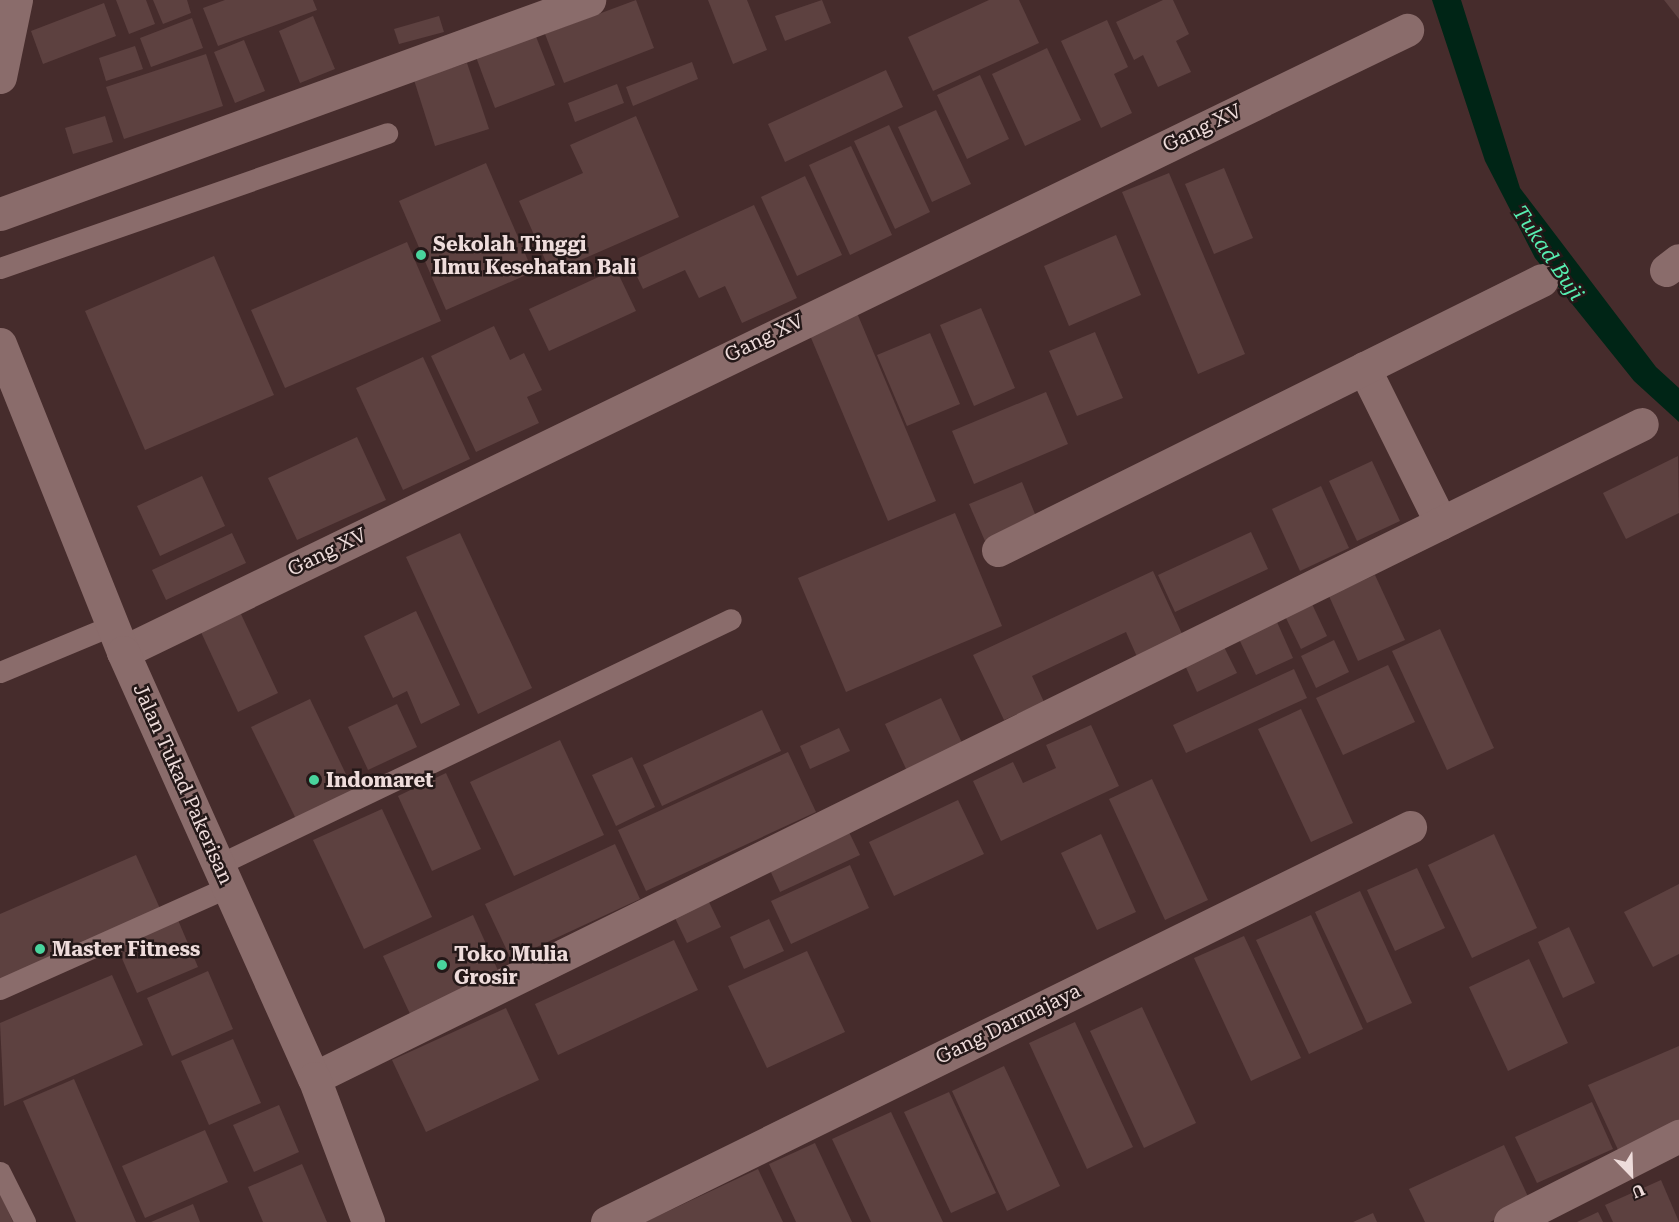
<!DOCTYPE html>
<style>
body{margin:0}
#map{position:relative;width:1679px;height:1222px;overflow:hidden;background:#462c2c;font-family:"Roboto Serif",serif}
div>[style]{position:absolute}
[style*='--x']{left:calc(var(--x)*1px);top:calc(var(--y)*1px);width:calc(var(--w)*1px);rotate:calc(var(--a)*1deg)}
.water>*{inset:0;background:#002516}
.building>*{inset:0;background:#5d4140}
.service>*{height:21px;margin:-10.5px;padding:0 10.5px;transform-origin:10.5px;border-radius:10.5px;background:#8a6c6b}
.minor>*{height:33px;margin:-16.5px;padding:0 16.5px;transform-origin:16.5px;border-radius:16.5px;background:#8a6c6b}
.tertiary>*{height:33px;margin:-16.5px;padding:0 16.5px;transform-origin:16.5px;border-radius:16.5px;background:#8a6c6b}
.dots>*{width:16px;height:16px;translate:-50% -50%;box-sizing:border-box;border:3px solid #241818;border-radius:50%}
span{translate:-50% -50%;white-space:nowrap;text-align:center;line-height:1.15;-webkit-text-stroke:5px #241818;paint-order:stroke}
.street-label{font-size:20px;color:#eedcdb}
.poi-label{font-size:20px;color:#eedcdb;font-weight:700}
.left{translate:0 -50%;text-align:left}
.water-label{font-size:21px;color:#57eeb1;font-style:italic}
.north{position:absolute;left:1601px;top:1144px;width:60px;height:60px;-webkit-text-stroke:4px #241818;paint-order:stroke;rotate:157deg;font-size:16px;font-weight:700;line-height:24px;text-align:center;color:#eedcdb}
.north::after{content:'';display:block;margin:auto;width:21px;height:27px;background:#eedcdb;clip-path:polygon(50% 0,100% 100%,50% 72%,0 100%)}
</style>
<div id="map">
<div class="water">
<div style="clip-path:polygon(1432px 0,1461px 0,1520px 188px,1656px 367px,1679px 388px,1679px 422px,1634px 381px,1535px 258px,1485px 161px)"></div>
</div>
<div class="building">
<div style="clip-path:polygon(116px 0,146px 0,155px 24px,129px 34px)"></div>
<div style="clip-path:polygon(153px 0,187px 0,191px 13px,163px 24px)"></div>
<div style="clip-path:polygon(225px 0,313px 0,317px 10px,218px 46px,203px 8px)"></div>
<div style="clip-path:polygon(636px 0,654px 48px,564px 83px,545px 34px)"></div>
<div style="clip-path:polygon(708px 0,747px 0,767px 50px,733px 64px)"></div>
<div style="clip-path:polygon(822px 0,831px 23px,785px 41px,775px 16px)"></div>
<div style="clip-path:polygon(989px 0,1019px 0,1039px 43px,933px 91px,908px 37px)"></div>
<div style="clip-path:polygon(1163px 0,1173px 0,1189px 34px,1176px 41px,1191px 72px,1158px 87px,1143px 55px,1134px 60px,1116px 22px)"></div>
<div style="clip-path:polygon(1664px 0,1679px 0,1679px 19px)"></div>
<div style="clip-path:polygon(104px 3px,116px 36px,43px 64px,31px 31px)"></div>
<div style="clip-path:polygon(313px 16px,335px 69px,300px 83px,279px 31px)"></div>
<div style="clip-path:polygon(439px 16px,444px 32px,399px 44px,394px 29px)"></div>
<div style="clip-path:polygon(192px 18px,203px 48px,151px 67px,140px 38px)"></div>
<div style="clip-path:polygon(1107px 20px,1128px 67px,1114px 74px,1132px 113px,1101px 128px,1061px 41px)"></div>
<div style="clip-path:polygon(535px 34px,555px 85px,495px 108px,476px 57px)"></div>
<div style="clip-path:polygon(244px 40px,265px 91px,235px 103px,214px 52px)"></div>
<div style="clip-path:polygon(135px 46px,143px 69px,106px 81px,99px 58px)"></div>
<div style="clip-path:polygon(1047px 48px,1081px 120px,1025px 146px,992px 74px)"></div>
<div style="clip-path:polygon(206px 54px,223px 106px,124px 139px,106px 87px)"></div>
<div style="clip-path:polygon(692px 62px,698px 79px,633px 106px,626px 87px)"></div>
<div style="clip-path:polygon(467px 63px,489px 129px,435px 146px,414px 80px)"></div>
<div style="clip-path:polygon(886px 70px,903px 107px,785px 162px,768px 124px)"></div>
<div style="clip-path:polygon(980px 75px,1009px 139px,967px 159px,937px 95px)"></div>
<div style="clip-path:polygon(617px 84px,624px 103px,575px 122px,568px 103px)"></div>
<div style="clip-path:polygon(936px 110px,971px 184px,932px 202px,898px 127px)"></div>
<div style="clip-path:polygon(105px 116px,113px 142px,73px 154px,65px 128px)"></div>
<div style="clip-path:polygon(636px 116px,679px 217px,551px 273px,519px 201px,583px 173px,570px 145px)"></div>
<div style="clip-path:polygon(889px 125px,930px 212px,895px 229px,854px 141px)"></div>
<div style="clip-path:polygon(851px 146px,892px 235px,850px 255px,809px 165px)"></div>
<div style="clip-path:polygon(486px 163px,533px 272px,446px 310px,399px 201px)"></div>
<div style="clip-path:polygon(1224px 168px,1253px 238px,1214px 254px,1185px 184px)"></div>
<div style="clip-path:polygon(1169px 173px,1245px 354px,1198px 374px,1122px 192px)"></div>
<div style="clip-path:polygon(805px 176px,842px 255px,797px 276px,761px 197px)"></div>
<div style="clip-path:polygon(754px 205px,797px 298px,742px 323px,725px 286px,699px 298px,685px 270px,643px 289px,630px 262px)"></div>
<div style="clip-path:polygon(1116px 235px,1141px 295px,1069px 326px,1044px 266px)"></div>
<div style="clip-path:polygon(407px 242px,441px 321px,285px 388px,251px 310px)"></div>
<div style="clip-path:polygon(214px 256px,274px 395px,145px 450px,85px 311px)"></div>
<div style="clip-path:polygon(616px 269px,636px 311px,549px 351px,529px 309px)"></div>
<div style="clip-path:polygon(981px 308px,1015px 388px,974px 406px,940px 325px)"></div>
<div style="clip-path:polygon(857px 313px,936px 501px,888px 521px,809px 333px)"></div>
<div style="clip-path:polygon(494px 326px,510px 360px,524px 353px,542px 390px,527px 397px,539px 423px,476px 452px,431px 356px)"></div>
<div style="clip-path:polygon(1095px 332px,1123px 398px,1077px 416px,1049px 351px)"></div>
<div style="clip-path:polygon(930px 333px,960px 404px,907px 426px,877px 355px)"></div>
<div style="clip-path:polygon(423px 357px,470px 459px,403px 490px,356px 388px)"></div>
<div style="clip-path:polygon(1046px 392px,1068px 444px,974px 484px,952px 431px)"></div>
<div style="clip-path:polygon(357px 437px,386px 500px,297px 540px,268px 478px)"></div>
<div style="clip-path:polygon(1678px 456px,1679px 513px,1626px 539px,1603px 493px)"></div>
<div style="clip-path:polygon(1372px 461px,1400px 521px,1357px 541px,1329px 481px)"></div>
<div style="clip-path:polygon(202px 476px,225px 526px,160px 556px,137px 506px)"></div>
<div style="clip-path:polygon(1022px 482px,1037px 519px,985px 541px,969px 504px)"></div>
<div style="clip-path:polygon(1321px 486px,1349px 548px,1300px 571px,1272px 509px)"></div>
<div style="clip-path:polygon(955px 513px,1002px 626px,846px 692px,798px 578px)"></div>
<div style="clip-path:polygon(1251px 532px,1268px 569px,1175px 612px,1158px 575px)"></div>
<div style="clip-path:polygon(232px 533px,246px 563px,166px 600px,152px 570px)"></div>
<div style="clip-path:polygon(460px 533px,532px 688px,478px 714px,406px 557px)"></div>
<div style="clip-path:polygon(1153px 571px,1184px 638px,1138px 659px,1126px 632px,1032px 676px,1044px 702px,1004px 720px,973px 655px)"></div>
<div style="clip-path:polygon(1375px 575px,1405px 640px,1358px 661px,1329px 596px)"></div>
<div style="clip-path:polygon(1312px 604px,1327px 636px,1301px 649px,1285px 616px)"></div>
<div style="clip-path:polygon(416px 611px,460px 705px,421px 724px,407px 691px,393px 698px,364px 636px)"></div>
<div style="clip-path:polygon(240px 612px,278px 693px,238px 712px,200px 630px)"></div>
<div style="clip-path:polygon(1277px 622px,1293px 658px,1256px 675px,1239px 639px)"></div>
<div style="clip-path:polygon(1440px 629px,1494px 748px,1447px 770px,1392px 651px)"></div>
<div style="clip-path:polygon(1334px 640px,1349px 672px,1316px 688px,1301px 656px)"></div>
<div style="clip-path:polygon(1223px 645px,1237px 673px,1197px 692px,1184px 663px)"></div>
<div style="clip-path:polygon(1388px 665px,1415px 722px,1343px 755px,1316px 698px)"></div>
<div style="clip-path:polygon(1294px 669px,1307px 698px,1186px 753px,1173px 725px)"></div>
<div style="clip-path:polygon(941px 698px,963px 745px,907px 771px,885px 724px)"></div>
<div style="clip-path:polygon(310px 699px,354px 791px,296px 819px,251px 727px)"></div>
<div style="clip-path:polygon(397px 704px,417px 747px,368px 770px,348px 727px)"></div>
<div style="clip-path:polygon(1301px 709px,1353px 823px,1311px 842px,1258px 729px)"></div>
<div style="clip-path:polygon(762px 710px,781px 751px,662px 806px,643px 765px)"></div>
<div style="clip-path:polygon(1091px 725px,1119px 786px,1001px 841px,973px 781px,1013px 762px,1023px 783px,1056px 768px,1046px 745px)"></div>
<div style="clip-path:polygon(839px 728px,850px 751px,810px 769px,800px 746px)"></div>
<div style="clip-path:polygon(560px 740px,604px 835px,514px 876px,470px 782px)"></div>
<div style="clip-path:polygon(788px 752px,816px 812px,646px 891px,618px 830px)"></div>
<div style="clip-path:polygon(632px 757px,655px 807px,616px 826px,592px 775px)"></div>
<div style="clip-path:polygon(446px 773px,481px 849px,432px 871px,398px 796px)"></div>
<div style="clip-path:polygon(1152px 779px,1208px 900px,1165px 920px,1109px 799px)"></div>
<div style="clip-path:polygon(958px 800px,984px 854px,894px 896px,869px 842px)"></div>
<div style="clip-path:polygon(382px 809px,432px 917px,364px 949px,313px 840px)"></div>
<div style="clip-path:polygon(848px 830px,860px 855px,780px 892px,768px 866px)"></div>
<div style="clip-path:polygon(1101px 834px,1136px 912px,1097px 930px,1061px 853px)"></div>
<div style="clip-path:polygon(1494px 834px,1537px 928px,1472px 958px,1428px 865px)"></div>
<div style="clip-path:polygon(615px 844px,640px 899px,511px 959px,485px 904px)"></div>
<div style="clip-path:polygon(136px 855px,162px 913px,0 984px,0 914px)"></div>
<div style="clip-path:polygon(850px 865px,869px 908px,791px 944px,771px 901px)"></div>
<div style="clip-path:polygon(1417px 868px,1445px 928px,1395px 951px,1367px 890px)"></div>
<div style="clip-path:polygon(1679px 884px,1679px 954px,1653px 967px,1624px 912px)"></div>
<div style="clip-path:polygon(1360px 891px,1412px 1003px,1367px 1023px,1315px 912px)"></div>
<div style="clip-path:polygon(709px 902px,721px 927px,687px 943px,675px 918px)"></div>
<div style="clip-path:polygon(175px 913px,198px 967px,137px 993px,114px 940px)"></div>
<div style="clip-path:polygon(473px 915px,500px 975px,411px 1016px,383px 956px)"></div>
<div style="clip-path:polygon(1311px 915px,1363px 1029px,1309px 1054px,1256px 940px)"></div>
<div style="clip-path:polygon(769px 919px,784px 951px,744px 969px,730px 937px)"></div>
<div style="clip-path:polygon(1569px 927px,1595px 983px,1563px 998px,1538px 942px)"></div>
<div style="clip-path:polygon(1244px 936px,1301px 1058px,1251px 1081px,1194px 958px)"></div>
<div style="clip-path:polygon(674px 940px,698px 990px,558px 1055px,535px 1004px)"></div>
<div style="clip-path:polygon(807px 951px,845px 1032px,767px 1068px,728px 986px)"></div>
<div style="clip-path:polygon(1529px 959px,1568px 1043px,1508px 1071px,1469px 987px)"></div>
<div style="clip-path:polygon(208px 971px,233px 1029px,172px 1056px,147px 998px)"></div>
<div style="clip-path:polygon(112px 975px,143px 1045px,4px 1106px,0 1023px)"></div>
<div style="clip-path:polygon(1142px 1007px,1196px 1123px,1144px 1148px,1090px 1031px)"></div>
<div style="clip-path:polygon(506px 1008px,539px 1080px,426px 1132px,392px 1060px)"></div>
<div style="clip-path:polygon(1075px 1022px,1133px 1147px,1087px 1169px,1029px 1043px)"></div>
<div style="clip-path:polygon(233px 1039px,261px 1103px,209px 1125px,181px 1061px)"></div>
<div style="clip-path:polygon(1679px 1046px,1679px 1124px,1619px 1152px,1588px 1085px)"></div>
<div style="clip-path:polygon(1004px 1066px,1060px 1186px,1007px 1211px,952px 1091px)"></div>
<div style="clip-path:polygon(74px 1079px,136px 1222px,76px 1222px,23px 1101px)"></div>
<div style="clip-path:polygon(949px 1092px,996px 1193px,951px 1213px,904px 1112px)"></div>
<div style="clip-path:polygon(1592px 1102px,1613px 1149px,1537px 1183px,1515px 1137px)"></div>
<div style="clip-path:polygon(279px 1105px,299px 1152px,254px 1172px,233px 1125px)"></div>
<div style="clip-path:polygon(891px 1112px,943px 1222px,871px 1222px,832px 1139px)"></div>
<div style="clip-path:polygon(205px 1130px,228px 1182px,145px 1218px,122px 1166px)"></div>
<div style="clip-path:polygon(815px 1143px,852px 1222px,796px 1222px,769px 1164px)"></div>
<div style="clip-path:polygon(1504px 1145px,1531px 1203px,1490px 1222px,1425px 1222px,1409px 1189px)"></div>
<div style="clip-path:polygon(302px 1164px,327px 1222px,263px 1222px,248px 1187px)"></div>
<div style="clip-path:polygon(758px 1169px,783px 1222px,645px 1222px)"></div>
<div style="clip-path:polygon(1661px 1180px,1679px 1222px,1613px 1222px,1605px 1205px)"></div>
<div style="clip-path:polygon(0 1193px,13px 1222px,0 1222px)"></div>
<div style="clip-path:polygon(193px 1204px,200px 1222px,151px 1222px)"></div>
<div style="clip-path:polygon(1598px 1212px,1603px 1222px,1577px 1222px)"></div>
<div style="clip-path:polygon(1373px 1213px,1377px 1222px,1353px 1222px)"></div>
</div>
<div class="service">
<div style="--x:0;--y:268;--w:410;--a:-19.2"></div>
<div style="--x:0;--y:672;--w:122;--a:-22.6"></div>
<div style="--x:222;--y:863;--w:564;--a:-25.61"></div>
<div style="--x:0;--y:989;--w:252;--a:-24.1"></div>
<div style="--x:0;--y:1172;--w:56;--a:63.4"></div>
</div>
<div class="minor">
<div style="--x:0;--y:214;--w:627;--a:-19.97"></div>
<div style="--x:1666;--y:270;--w:16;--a:-38"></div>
<div style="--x:1364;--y:368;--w:173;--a:63.6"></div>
<div style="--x:998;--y:550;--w:607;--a:-26.4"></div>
<div style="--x:123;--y:652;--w:1427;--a:-25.85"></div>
<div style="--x:314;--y:1078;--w:1480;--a:-26.22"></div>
<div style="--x:607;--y:1222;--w:895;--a:-26.19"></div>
<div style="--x:1510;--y:1222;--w:190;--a:-27"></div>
</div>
<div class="tertiary">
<div style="--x:0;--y:77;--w:79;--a:-78.3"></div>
<div style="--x:0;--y:344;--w:332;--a:68.2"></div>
<div style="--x:123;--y:652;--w:467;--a:65.9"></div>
<div style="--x:314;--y:1078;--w:154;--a:69.4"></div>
</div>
<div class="dots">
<div style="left:421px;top:255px;background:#49d49d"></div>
<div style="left:314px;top:780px;background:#49d49d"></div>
<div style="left:40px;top:949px;background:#49d49d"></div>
<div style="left:442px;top:965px;background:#49d49d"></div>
</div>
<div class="street-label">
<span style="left:1202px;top:128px;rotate:-26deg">Gang XV</span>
<span style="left:764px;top:338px;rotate:-26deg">Gang XV</span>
<span style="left:327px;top:552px;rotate:-26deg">Gang XV</span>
<span style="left:183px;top:784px;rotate:66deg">Jalan Tukad Pakerisan</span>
<span style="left:1008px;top:1024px;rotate:-26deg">Gang Darmajaya</span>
</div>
<div class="poi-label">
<span class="left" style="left:433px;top:256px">Sekolah Tinggi<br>Ilmu Kesehatan Bali</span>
<span class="left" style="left:326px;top:780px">Indomaret</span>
<span class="left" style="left:52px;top:949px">Master Fitness</span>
<span class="left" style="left:454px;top:966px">Toko Mulia<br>Grosir</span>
</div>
<div class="water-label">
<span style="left:1548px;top:253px;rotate:56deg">Tukad Buji</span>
</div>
<div class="north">U</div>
</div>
